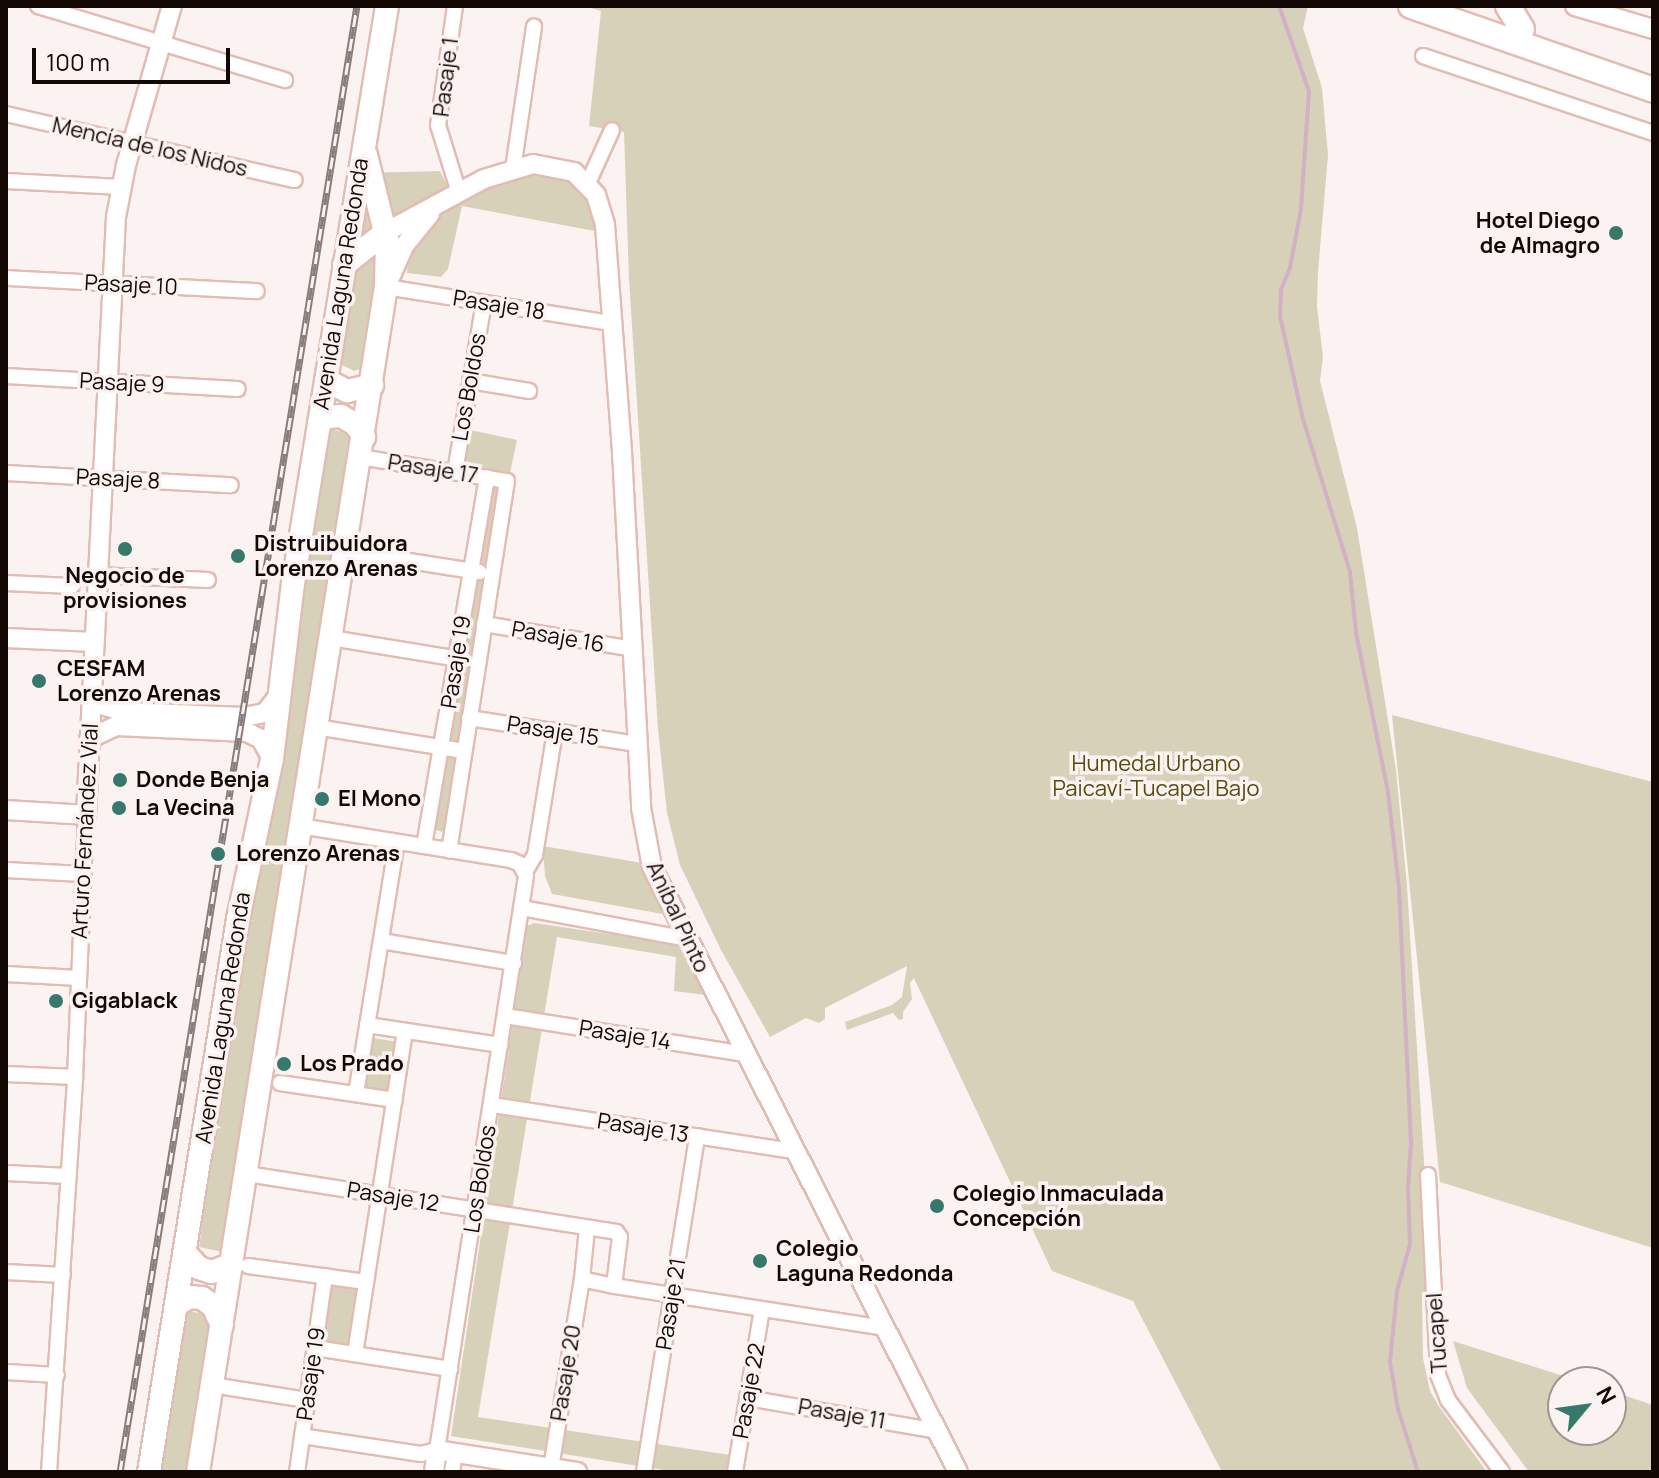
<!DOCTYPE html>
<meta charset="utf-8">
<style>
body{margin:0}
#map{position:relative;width:1659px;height:1478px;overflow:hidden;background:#fbf3f1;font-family:Manrope,sans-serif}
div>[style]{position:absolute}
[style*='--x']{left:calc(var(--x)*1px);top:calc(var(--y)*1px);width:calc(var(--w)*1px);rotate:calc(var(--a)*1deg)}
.green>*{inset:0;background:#d8d1b9}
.stream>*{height:4px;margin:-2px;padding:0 2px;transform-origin:2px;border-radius:2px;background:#d2b1c7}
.roads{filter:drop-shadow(2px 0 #e2bcb2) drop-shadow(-2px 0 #e2bcb2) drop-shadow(0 2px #e2bcb2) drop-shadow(0 -2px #e2bcb2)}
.minor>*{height:14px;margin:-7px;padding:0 7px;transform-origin:7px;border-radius:7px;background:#fff}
.tertiary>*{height:18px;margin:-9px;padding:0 9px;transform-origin:9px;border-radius:9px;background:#fff}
.secondary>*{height:22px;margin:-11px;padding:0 11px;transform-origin:11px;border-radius:11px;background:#fff}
.trunk>*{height:24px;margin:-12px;padding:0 12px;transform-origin:12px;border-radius:12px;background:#fff}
.rail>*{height:7px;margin-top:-3.5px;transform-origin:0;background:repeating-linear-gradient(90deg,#fbf3f1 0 12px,#877d7a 0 24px);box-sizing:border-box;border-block:2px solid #877d7a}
.dots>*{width:22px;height:22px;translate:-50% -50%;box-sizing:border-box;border:4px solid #fbf3f1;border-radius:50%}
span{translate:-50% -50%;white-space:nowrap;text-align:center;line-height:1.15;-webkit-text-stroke:7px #fbf3f1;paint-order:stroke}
.street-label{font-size:22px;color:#140805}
.poi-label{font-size:22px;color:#140805;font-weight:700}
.right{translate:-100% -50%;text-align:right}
.left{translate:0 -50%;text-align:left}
.park-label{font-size:22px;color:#59490b}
.frame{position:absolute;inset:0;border:8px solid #140805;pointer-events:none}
.north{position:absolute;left:1547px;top:1366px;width:80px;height:80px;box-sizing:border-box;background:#fbf3f1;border:2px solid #9f9593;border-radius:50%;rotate:61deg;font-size:22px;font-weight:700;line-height:32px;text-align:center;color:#140805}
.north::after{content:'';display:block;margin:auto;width:28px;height:36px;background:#36796b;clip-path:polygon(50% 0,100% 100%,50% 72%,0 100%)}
.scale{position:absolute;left:32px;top:48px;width:198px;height:36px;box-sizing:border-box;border:4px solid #140805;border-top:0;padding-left:10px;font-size:24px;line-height:28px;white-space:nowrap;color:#140805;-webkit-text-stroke:6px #fbf3f1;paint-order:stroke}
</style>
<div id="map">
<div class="green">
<div style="clip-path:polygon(583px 6px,1308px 6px,1303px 28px,1322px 88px,1328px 155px,1318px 272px,1317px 307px,1323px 357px,1320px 381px,1357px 528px,1396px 770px,1407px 886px,1429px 1243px,1427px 1288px,1422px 1296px,1423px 1358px,1430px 1391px,1438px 1405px,1487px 1472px,1222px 1472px,1133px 1301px,1052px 1271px,914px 978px,910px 983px,912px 999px,903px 1012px,903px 1019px,899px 1020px,893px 1013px,847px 1030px,845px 1022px,892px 1005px,902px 997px,907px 966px,825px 1008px,825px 1019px,819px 1023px,806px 1018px,770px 1037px,721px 950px,680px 865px,667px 813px,658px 729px,629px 279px,624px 132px,589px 126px,601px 11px)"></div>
<div style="clip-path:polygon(553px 169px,597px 208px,600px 232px,462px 206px,448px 269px,441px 277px,407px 273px,408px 258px,419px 235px,455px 188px)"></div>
<div style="clip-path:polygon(440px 171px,449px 189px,352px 249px,363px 173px)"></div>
<div style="clip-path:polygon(366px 245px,380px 258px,362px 368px,354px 371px,340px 364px,355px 257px)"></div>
<div style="clip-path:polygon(325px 427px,352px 435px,227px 1253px,199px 1247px,245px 921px,255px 921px,245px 919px)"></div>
<div style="clip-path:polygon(466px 429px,517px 440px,510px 473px,463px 466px)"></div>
<div style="clip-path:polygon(491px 480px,503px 481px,443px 832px,433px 829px)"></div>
<div style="clip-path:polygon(1392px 715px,1653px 782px,1653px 1248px,1440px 1182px)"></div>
<div style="clip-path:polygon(543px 846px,642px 863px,668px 915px,552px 894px,545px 876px)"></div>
<div style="clip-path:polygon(534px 923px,678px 944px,706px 995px,674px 991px,676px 957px,557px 937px,478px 1417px,730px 1455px,727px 1472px,676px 1472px,451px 1436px,527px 926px)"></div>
<div style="clip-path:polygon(367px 1037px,398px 1042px,389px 1099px,358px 1094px)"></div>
<div style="clip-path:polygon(331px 1285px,360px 1288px,351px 1349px,323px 1344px)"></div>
<div style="clip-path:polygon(176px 1308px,217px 1317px,191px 1472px,161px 1472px)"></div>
<div style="clip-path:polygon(1453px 1341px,1582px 1382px,1563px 1382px,1563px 1430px,1611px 1430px,1611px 1391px,1653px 1405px,1653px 1472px,1529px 1472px,1467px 1388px)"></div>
</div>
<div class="stream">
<div style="--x:1279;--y:6;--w:90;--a:70.6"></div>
<div style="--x:1309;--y:91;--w:118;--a:93.9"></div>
<div style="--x:1301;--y:209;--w:60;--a:100.6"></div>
<div style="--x:1290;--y:268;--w:23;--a:113"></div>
<div style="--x:1281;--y:289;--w:27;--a:92"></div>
<div style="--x:1280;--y:316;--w:106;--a:77.4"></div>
<div style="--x:1303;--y:419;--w:160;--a:72.9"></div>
<div style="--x:1350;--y:572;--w:61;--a:84.4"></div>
<div style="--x:1356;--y:633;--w:162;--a:78.6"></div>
<div style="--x:1388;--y:792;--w:98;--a:83.5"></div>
<div style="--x:1399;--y:889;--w:254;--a:87.3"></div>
<div style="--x:1411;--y:1143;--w:44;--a:93.9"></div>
<div style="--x:1408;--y:1187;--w:57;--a:88"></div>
<div style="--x:1410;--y:1244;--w:49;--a:105.5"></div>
<div style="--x:1397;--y:1291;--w:71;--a:95.6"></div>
<div style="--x:1390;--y:1362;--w:48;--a:80.3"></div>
<div style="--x:1398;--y:1409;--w:66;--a:72.4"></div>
</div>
<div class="roads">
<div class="minor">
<div style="--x:38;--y:6;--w:258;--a:16.7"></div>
<div style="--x:455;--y:6;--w:120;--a:98.1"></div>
<div style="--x:438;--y:125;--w:71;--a:72.8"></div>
<div style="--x:1423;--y:56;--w:243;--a:18.5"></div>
<div style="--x:6;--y:114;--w:296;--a:12.9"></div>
<div style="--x:513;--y:169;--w:144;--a:-81.6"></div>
<div style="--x:6;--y:181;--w:115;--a:3"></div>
<div style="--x:588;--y:183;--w:58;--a:-65.6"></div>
<div style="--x:6;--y:278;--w:251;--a:3"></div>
<div style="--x:386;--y:287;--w:228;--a:9.1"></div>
<div style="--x:6;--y:376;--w:232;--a:3.2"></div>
<div style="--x:470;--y:381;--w:60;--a:9.6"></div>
<div style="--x:360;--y:457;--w:149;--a:9.3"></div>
<div style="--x:507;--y:481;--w:374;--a:98.9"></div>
<div style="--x:455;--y:472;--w:171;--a:-80.3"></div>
<div style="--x:6;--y:473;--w:225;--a:3.1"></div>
<div style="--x:345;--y:551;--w:136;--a:8.9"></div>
<div style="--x:97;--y:575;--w:111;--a:2.6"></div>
<div style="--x:6;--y:583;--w:66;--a:2.6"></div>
<div style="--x:484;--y:624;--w:151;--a:9.5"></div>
<div style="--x:331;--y:638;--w:136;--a:9.3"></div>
<div style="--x:469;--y:718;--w:170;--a:8.8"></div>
<div style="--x:316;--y:727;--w:150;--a:9.2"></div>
<div style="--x:300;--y:826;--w:214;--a:9.2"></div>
<div style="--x:511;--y:860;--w:10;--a:24"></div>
<div style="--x:520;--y:864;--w:13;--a:63"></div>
<div style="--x:526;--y:876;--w:581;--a:98.81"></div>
<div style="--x:437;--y:1450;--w:16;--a:166"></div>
<div style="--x:421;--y:1454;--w:120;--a:-171.4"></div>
<div style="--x:424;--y:846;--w:374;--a:-80.3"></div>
<div style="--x:6;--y:870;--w:77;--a:3"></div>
<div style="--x:525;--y:872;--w:20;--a:-60"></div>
<div style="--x:535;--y:855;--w:126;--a:-80.8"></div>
<div style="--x:522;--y:908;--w:168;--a:10.6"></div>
<div style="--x:381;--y:941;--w:135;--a:9.4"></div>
<div style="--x:6;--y:974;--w:73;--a:3.1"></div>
<div style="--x:505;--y:1016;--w:243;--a:9"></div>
<div style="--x:367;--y:1025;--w:135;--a:8.5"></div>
<div style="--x:6;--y:1074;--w:69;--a:2.5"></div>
<div style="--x:280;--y:1083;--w:116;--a:8.4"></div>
<div style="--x:356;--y:1094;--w:255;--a:-80.8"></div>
<div style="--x:492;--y:1105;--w:305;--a:8.7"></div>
<div style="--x:6;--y:1173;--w:62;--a:2.8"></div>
<div style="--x:247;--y:1174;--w:374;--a:8.9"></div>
<div style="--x:616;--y:1232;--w:6;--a:51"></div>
<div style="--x:620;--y:1237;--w:49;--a:97"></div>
<div style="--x:614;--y:1286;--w:33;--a:-168"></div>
<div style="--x:582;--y:1279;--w:51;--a:-84.4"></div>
<div style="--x:1428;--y:1175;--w:200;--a:87.1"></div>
<div style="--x:1438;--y:1375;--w:27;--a:68"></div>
<div style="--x:1448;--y:1400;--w:90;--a:53.1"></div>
<div style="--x:248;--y:1266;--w:119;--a:7.7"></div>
<div style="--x:6;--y:1272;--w:57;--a:3"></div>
<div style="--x:614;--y:1286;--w:273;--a:8.8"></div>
<div style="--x:315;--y:1348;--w:137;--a:8.8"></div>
<div style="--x:355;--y:1354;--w:327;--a:-81.2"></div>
<div style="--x:6;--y:1372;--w:51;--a:3.4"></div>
<div style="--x:212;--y:1385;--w:96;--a:9"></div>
<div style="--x:748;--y:1398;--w:192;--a:9.9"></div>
<div style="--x:551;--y:1468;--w:192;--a:-80.7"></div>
<div style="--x:49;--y:1472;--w:396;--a:-86.2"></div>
<div style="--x:75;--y:1077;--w:262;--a:-87.6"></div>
<div style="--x:297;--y:1472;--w:198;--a:-81.9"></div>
<div style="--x:452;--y:1472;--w:19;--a:-81"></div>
<div style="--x:644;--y:1472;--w:340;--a:-81"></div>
<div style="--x:735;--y:1472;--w:165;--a:-80.6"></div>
</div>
<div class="tertiary">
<div style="--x:1575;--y:6;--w:81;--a:16.4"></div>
<div style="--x:386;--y:232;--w:111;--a:-28.4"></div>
<div style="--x:484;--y:179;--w:51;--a:-17"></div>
<div style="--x:533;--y:164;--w:42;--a:11"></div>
<div style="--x:574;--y:172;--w:32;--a:46"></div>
<div style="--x:596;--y:195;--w:31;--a:73"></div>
<div style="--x:605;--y:225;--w:228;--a:85.7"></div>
<div style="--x:622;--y:452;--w:357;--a:86.9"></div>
<div style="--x:641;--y:808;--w:60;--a:79.4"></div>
<div style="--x:652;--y:867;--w:678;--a:63.17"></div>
<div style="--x:389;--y:280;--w:37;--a:-66"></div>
<div style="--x:404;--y:246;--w:41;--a:-50.9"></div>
<div style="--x:6;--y:638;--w:88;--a:2.6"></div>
<div style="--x:92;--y:694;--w:18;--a:43"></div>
<div style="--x:105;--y:706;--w:21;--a:17"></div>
<div style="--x:125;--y:712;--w:119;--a:2.4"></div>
<div style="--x:244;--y:717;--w:21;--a:-11"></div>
<div style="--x:265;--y:713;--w:24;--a:-52"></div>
<div style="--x:89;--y:739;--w:30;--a:-26"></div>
<div style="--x:116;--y:726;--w:131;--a:2.6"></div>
<div style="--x:247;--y:732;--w:16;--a:27"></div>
<div style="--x:261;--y:739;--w:23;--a:61"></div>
<div style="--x:6;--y:810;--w:80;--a:3.6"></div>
<div style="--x:86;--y:815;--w:599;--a:-87.13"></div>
<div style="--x:116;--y:217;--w:53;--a:-79.1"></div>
<div style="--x:126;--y:165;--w:166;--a:-73.9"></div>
<div style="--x:434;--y:1472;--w:22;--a:-82"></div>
<div style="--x:437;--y:1450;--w:142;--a:8.9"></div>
</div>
<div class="secondary">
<div style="--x:344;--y:265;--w:53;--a:-38.2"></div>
<div style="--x:326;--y:380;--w:24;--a:28"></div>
<div style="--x:347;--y:391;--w:26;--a:-13"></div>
<div style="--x:319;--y:423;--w:10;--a:-37"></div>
<div style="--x:327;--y:417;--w:14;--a:-4"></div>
<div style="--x:341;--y:416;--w:16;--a:30"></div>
<div style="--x:355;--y:424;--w:16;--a:55"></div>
<div style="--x:185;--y:1253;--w:21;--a:47"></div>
<div style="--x:199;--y:1268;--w:13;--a:18"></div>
<div style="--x:211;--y:1272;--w:23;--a:-20"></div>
<div style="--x:176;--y:1305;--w:16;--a:-30"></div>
<div style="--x:190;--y:1297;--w:12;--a:5"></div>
<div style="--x:202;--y:1298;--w:14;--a:36"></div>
<div style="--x:213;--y:1306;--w:21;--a:65"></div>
<div style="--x:149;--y:1472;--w:560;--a:-80.86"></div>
<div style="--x:238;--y:919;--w:164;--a:-78"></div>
<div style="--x:272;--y:759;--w:176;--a:-83.2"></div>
<div style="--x:293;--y:584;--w:586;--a:-80.76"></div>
<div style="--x:198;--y:1472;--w:1200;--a:-80.99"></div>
<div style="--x:386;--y:287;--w:47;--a:-88.8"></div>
<div style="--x:387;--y:240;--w:88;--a:-103.9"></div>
</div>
<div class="trunk">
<div style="--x:1411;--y:6;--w:256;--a:19.1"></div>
<div style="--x:1508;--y:6;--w:27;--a:59"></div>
</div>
</div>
<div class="rail">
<div style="--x:120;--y:1472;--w:1485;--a:-80.82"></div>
</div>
<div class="dots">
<div style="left:1616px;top:233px;background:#36796b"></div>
<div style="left:125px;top:549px;background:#36796b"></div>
<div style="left:238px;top:556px;background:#36796b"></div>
<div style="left:39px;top:681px;background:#36796b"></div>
<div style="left:120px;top:780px;background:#36796b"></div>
<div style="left:322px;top:799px;background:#36796b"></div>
<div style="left:119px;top:808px;background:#36796b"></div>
<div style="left:218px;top:854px;background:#36796b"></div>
<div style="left:56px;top:1001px;background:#36796b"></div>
<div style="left:284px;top:1064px;background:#36796b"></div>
<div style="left:937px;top:1206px;background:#36796b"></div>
<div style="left:760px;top:1261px;background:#36796b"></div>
</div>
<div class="street-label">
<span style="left:446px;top:77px;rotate:-83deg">Pasaje 1</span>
<span style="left:150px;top:147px;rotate:13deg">Mencía de los Nidos</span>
<span style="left:341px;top:284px;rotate:-81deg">Avenida Laguna Redonda</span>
<span style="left:131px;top:285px;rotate:3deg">Pasaje 10</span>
<span style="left:499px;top:305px;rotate:9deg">Pasaje 18</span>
<span style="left:122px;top:383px;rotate:3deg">Pasaje 9</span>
<span style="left:469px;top:387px;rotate:-80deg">Los Boldos</span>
<span style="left:433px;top:469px;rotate:9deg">Pasaje 17</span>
<span style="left:118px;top:479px;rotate:3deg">Pasaje 8</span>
<span style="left:558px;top:637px;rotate:10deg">Pasaje 16</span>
<span style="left:456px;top:662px;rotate:-81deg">Pasaje 19</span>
<span style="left:553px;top:731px;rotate:9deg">Pasaje 15</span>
<span style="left:85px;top:831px;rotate:-87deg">Arturo Fernández Vial</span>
<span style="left:678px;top:917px;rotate:65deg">Aníbal Pinto</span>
<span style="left:223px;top:1018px;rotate:-81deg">Avenida Laguna Redonda</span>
<span style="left:625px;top:1035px;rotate:9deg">Pasaje 14</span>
<span style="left:643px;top:1128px;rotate:9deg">Pasaje 13</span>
<span style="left:480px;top:1179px;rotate:-81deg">Los Boldos</span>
<span style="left:393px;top:1197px;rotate:9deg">Pasaje 12</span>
<span style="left:671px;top:1304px;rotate:-81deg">Pasaje 21</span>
<span style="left:1437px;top:1333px;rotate:-94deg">Tucapel</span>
<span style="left:566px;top:1373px;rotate:-81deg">Pasaje 20</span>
<span style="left:311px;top:1374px;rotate:-82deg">Pasaje 19</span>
<span style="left:749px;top:1391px;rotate:-80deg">Pasaje 22</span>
<span style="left:842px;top:1414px;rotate:10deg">Pasaje 11</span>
</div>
<div class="poi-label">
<span class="right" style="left:1600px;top:233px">Hotel Diego<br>de Almagro</span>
<span class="left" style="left:254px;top:556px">Distruibuidora<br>Lorenzo Arenas</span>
<span style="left:125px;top:588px">Negocio de<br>provisiones</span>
<span class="left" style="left:57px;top:681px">CESFAM<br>Lorenzo Arenas</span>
<span class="left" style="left:136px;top:780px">Donde Benja</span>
<span class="left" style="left:338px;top:799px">El Mono</span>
<span class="left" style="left:135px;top:808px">La Vecina</span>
<span class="left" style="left:236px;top:854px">Lorenzo Arenas</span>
<span class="left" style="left:72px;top:1001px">Gigablack</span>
<span class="left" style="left:300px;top:1064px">Los Prado</span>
<span class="left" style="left:953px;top:1206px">Colegio Inmaculada<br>Concepción</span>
<span class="left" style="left:776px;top:1261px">Colegio<br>Laguna Redonda</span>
</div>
<div class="park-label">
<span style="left:1156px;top:776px">Humedal Urbano<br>Paicaví-Tucapel Bajo</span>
</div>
<div class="frame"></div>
<div class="north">N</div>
<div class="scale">100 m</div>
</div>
